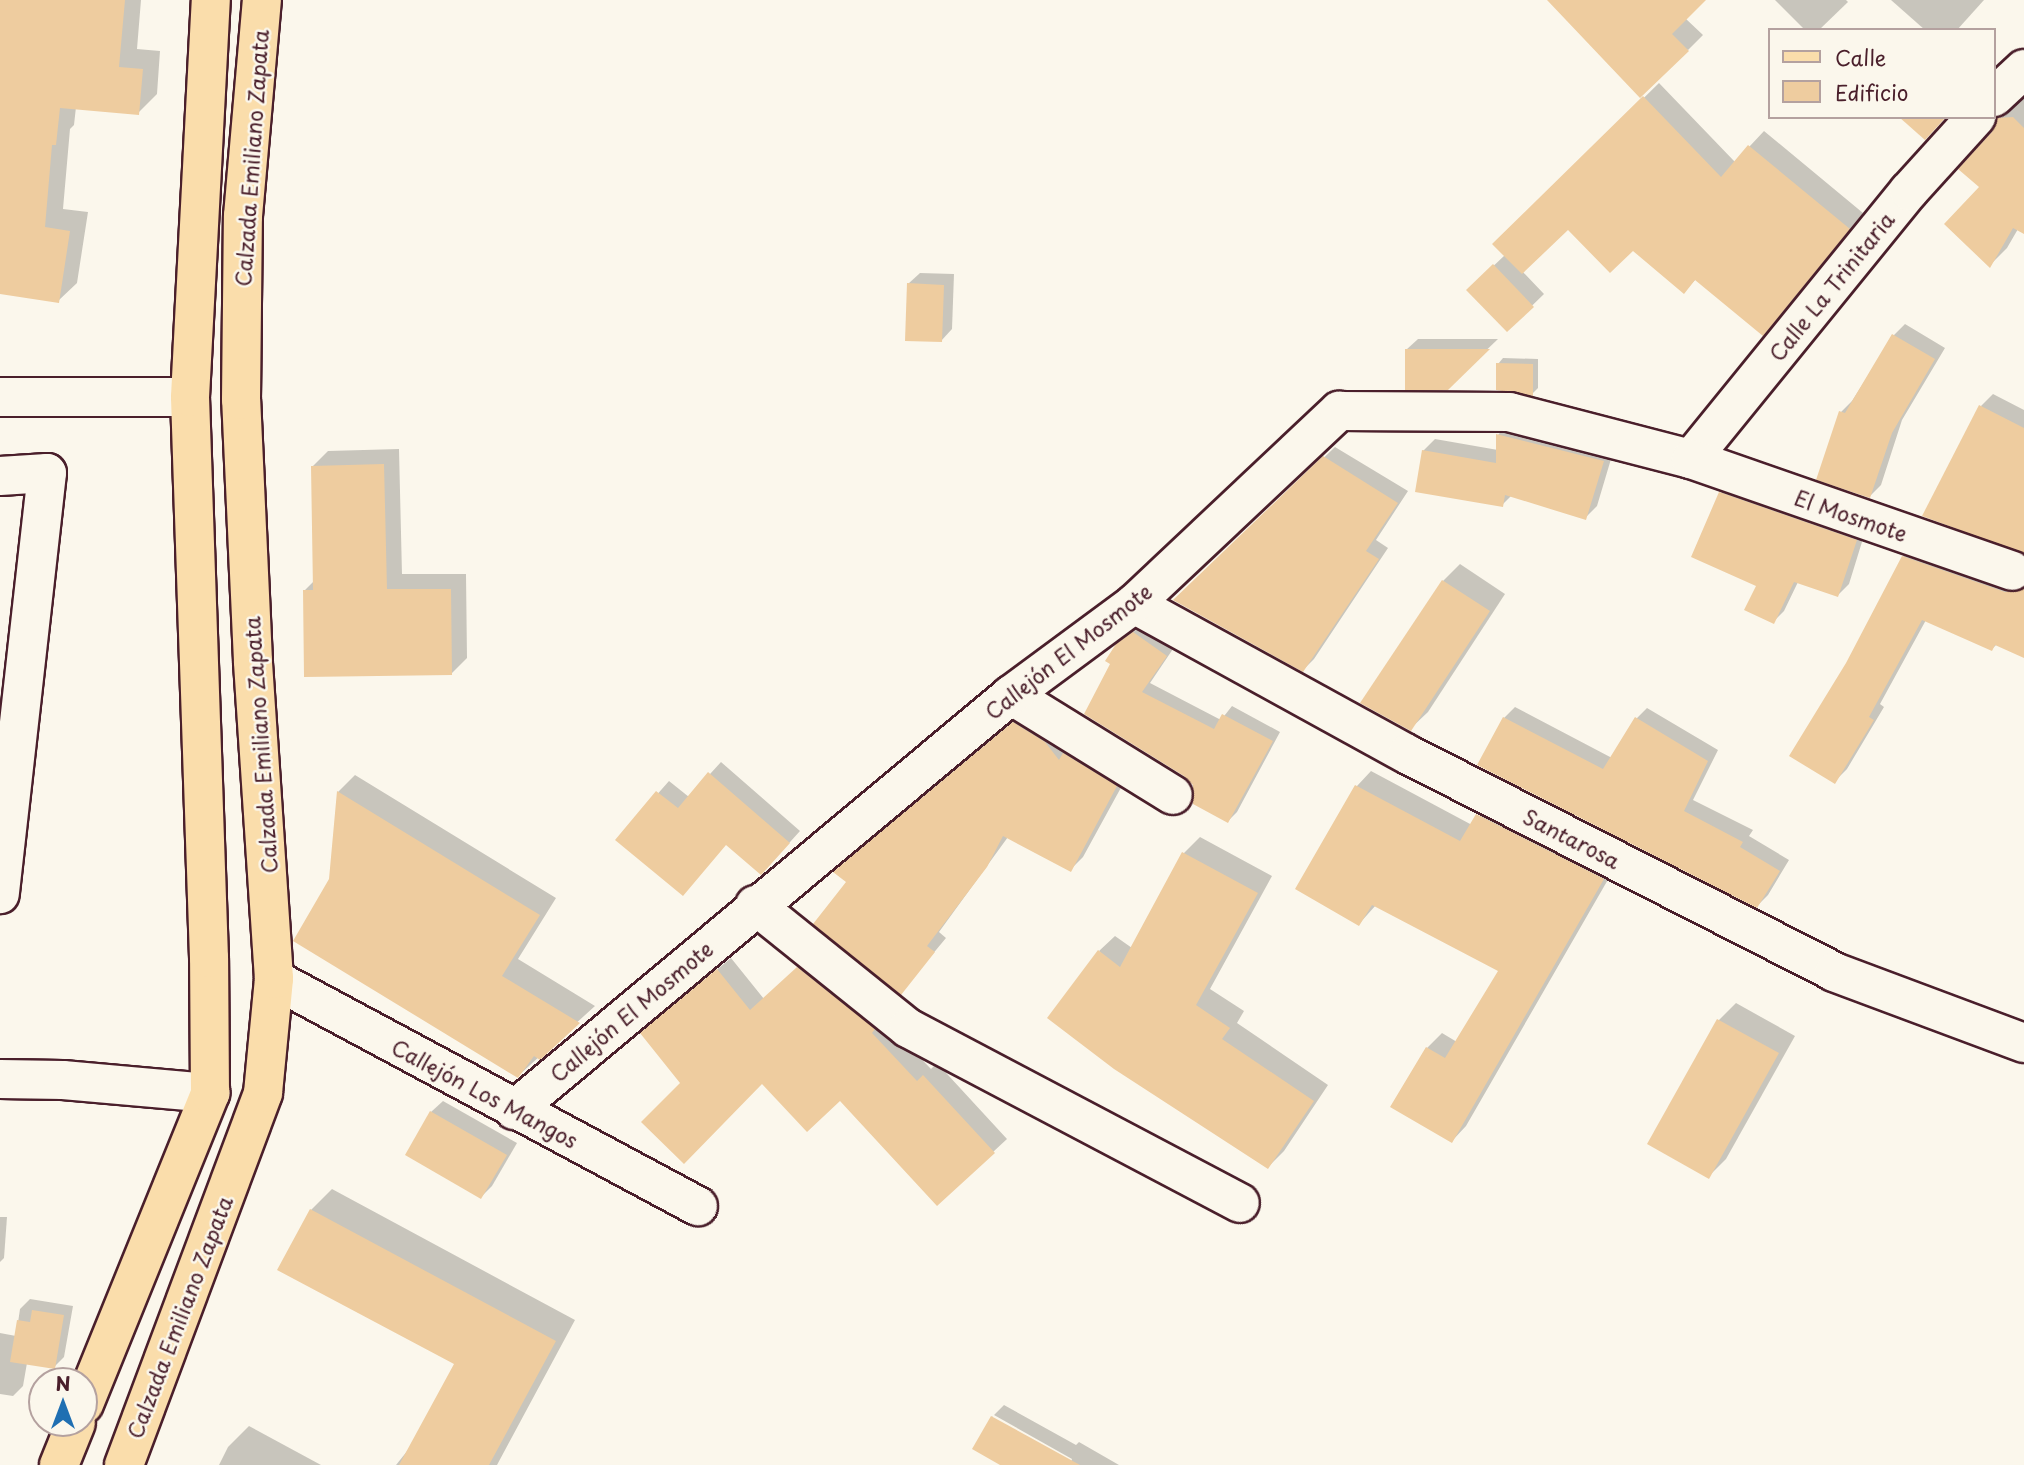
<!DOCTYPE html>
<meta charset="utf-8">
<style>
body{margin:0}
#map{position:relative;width:2024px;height:1465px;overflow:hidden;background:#fbf7ec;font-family:"Playpen Sans",sans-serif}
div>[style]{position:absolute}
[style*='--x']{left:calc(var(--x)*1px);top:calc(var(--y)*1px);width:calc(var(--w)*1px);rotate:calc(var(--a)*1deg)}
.shadow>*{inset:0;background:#0003}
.building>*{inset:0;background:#eecc9f}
.roads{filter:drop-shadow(2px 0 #4a1f2b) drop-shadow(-2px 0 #4a1f2b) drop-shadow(0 2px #4a1f2b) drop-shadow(0 -2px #4a1f2b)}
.minor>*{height:38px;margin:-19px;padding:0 19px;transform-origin:19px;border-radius:19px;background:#fbf7ec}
.major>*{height:38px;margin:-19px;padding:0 19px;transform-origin:19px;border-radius:19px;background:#faddab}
span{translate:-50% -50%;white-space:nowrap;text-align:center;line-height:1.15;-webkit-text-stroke:5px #fbf7ec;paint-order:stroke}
.street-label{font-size:21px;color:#4a1f2b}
.legend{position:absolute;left:1768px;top:28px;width:228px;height:91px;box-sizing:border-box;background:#fbf7ec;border:2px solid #b4a19f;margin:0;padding:9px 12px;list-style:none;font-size:21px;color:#4a1f2b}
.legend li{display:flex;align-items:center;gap:14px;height:35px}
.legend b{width:35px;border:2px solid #b4a19f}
.north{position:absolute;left:28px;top:1367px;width:70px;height:70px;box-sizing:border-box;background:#fbf7ec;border:2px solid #b4a19f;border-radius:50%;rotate:0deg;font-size:19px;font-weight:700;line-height:28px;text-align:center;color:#4a1f2b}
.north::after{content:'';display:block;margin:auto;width:24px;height:32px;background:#1f6fb2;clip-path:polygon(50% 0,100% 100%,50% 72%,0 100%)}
</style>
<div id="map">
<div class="shadow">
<div style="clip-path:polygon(0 0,141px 0,137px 49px,160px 51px,157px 94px,138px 113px,76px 107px,74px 125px,70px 129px,63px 209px,88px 212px,77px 283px,58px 301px,0 293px)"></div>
<div style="clip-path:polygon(1551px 0,1704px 0,1685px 18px,1703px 35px,1688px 50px)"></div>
<div style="clip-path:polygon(1775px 0,1846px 0,1848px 2px,1819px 30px,1805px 30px)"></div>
<div style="clip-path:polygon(1891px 0,1984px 0,1957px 30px,1925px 30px)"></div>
<div style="clip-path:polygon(1659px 83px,1735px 162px,1764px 131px,1863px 213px,1763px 334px,1696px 279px,1684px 292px,1633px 249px,1568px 227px,1522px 271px,1544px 294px,1507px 330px,1468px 290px,1505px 255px,1495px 244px)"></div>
<div style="clip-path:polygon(2024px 98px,2024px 232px,2018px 229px,2007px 248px,1990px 265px,1994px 133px,1999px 119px)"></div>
<div style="clip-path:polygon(920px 273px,954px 274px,952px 329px,941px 341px,908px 284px)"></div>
<div style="clip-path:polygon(1905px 324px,1945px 348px,1902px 420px,1881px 485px,1870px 496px,1841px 412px,1852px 401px,1894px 335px)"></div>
<div style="clip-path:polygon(1418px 339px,1498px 339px,1447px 388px,1406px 350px)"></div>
<div style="clip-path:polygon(1503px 358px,1538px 359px,1538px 388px,1532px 394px,1498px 364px)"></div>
<div style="clip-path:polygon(1993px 394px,2024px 410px,2024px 552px,1981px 406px)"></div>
<div style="clip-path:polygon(1509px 423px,1614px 449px,1597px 506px,1585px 518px,1512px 495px,1502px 505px,1423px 451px,1435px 439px,1498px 450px,1498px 435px)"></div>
<div style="clip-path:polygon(1335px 447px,1408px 491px,1376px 540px,1388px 548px,1314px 659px,1303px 670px,1176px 600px)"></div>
<div style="clip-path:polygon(399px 449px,402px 574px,466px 574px,467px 658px,451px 674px,304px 591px,315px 580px,312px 467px,328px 451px)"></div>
<div style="clip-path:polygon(1731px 482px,1866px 529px,1849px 584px,1838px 595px,1798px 582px,1784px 611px,1774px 621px,1721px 493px)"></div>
<div style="clip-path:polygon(1915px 544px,2024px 581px,2024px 653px,1997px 644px,1992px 649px,1926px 620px,1880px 704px,1884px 707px,1847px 769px,1835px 781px,1848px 664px,1903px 557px)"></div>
<div style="clip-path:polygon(1460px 564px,1505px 594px,1428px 712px,1410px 729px,1443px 581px)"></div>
<div style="clip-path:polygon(1143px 624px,1175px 646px,1150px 683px,1221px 720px,1232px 706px,1280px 732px,1237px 812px,1228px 821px,1194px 785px,1112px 664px,1117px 646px)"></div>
<div style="clip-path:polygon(1515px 707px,1612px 758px,1636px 719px,1647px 708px,1718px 750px,1693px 800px,1753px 830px,1749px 836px,1789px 860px,1768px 895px,1757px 906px,1504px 718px)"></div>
<div style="clip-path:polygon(1027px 710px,1129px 773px,1083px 857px,1070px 870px,1008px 837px,939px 932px,946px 938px,901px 992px,848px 881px,848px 859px)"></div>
<div style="clip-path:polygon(721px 762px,800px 831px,772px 862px,727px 843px,617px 840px,669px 781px,689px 797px)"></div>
<div style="clip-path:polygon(1371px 771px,1472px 825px,1492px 800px,1617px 864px,1466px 1126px,1452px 1141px,1427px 1048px,1442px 1033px,1457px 1042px,1500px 971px,1376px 905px,1359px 924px,1357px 786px)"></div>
<div style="clip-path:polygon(355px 775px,556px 898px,518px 959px,595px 1006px,518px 1076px,331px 880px,338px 792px)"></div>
<div style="clip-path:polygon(1200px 837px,1272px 876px,1210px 989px,1244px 1011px,1237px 1023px,1328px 1085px,1284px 1151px,1268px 1167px,1099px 951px,1115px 936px,1132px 948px,1184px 853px)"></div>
<div style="clip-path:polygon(811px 955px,883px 1019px,931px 1069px,937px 1063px,1007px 1139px,937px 1204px,840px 1099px,762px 1082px,682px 1083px,655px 1021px,731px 958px,764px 999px)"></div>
<div style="clip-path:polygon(1736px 1003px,1795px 1036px,1726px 1159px,1709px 1176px,1719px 1020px)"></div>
<div style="clip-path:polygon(443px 1101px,517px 1143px,492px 1186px,481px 1197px,431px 1112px)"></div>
<div style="clip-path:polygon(332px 1189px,575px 1320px,497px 1465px,396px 1465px,412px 1445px,456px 1364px,311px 1210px)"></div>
<div style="clip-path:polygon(0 1217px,7px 1217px,4px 1258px,0 1262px)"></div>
<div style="clip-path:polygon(30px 1299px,73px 1306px,64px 1357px,54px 1367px,27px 1363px,23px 1386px,13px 1396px,0 1394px,0 1333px,16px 1336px,20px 1309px)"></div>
<div style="clip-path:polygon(1004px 1405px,1076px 1445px,1079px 1442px,1119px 1465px,1002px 1465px,974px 1448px,993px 1416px,993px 1419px,1071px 1462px,1072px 1459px,994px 1415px)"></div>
<div style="clip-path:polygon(249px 1426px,321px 1465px,219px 1465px,228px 1447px)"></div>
</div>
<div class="building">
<div style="clip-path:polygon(0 0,125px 0,119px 67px,143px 69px,139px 115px,60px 108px,56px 145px,52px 145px,45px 227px,70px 231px,59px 303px,0 294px)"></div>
<div style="clip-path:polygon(1547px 0,1706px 0,1672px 34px,1689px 51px,1640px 98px)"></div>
<div style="clip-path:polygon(1643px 96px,1721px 177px,1748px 145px,1850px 229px,1763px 336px,1695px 280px,1684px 294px,1633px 251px,1610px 273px,1568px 230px,1522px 274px,1492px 244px)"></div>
<div style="clip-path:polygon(1899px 117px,1946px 117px,1925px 140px)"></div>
<div style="clip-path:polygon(2013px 117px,2024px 128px,2024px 234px,2013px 228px,1990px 268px,1944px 224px,1979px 187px,1958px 169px,1992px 132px,1997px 118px)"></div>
<div style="clip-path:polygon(1493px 264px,1534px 307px,1507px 332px,1466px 290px)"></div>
<div style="clip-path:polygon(907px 283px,944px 285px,942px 342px,905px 341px)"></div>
<div style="clip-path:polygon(1892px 334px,1935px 359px,1892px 433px,1870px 498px,1816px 480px,1839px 411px,1845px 413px)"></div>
<div style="clip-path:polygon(1405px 349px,1490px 349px,1448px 390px,1405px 390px)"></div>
<div style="clip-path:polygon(1496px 363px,1533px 364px,1533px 396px,1496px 390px)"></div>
<div style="clip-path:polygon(1979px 405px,2024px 428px,2024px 554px,1922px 516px)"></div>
<div style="clip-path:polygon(1496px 434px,1604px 461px,1586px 520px,1505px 495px,1503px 507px,1415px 492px,1422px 450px,1496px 463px)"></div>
<div style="clip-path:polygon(1323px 456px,1398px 503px,1366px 551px,1379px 559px,1303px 672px,1173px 600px)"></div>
<div style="clip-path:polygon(384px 464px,387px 589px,451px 589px,452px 675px,304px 677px,303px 590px,313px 590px,311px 466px)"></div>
<div style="clip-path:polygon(1719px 492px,1857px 540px,1838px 597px,1794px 582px,1774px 624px,1744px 610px,1756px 586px,1691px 557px)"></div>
<div style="clip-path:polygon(1902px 556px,2005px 592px,2024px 589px,2024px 658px,1995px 645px,1992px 651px,1922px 620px,1869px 717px,1874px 720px,1835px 784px,1789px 756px,1846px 663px)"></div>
<div style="clip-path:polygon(1442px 580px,1490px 611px,1411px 731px,1360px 703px)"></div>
<div style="clip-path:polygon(1133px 632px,1167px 656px,1142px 692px,1214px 729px,1222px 714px,1273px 741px,1228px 823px,1193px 804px,1193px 785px,1184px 776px,1084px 714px,1110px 664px,1105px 661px,1116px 644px)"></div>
<div style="clip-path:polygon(1503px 717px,1603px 769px,1635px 717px,1708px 761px,1684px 811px,1743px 842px,1740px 847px,1780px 871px,1757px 908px,1477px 765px)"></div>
<div style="clip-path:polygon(1013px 722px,1045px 742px,1059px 760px,1063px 753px,1117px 786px,1071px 872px,1003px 836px,987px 867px,927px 946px,935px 952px,901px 995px,813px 924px,846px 882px,833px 872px)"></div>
<div style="clip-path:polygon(708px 772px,790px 843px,761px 875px,726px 845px,683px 896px,615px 840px,656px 791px,678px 808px)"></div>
<div style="clip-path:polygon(1355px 785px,1460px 841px,1476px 814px,1604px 879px,1452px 1143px,1390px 1107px,1426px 1047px,1445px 1058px,1498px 971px,1372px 905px,1359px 926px,1295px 889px)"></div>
<div style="clip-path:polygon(337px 791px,540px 915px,502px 976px,580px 1023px,540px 1060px,534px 1056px,518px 1078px,293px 941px,329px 879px)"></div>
<div style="clip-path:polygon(1182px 852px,1258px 893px,1196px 1005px,1230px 1028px,1222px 1039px,1314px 1101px,1268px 1169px,1114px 1069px,1047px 1018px,1098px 950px,1120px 967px)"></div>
<div style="clip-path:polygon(797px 967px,875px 1029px,872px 1033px,917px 1081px,923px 1075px,995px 1153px,937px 1206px,840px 1101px,807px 1132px,762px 1084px,684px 1164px,641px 1122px,680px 1083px,640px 1033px,717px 969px,750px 1010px)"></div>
<div style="clip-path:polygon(1717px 1019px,1779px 1053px,1709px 1179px,1647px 1144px)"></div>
<div style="clip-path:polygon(430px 1111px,507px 1155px,481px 1199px,405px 1155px)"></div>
<div style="clip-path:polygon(310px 1209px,556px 1341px,489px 1465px,399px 1465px,454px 1364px,277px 1270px)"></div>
<div style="clip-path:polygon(32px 1310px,64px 1315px,55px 1369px,10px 1362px,17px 1320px,30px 1322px)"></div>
<div style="clip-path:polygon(991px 1416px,1080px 1465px,1000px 1465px,972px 1449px)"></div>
</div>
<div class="roads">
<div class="minor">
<div style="--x:1994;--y:97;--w:41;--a:-43"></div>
<div style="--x:0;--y:397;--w:190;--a:0"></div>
<div style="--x:1691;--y:459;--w:345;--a:-50.9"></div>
<div style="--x:1909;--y:191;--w:100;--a:-47.8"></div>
<div style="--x:0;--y:476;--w:47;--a:-3.7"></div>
<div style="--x:47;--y:473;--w:424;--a:96.4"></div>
<div style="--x:1134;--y:604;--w:311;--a:28.8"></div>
<div style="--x:1407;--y:754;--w:479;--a:27"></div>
<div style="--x:1834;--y:972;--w:203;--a:20.5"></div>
<div style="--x:1011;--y:695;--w:190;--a:31.7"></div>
<div style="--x:755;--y:905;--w:196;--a:38.8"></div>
<div style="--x:908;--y:1028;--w:375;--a:27.8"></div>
<div style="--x:274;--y:979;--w:481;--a:28.2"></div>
<div style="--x:0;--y:1079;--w:63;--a:0.9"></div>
<div style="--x:63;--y:1080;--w:148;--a:5.1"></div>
<div style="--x:514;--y:1110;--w:647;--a:-39.86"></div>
<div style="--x:1011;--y:695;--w:153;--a:-36.5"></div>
<div style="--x:1134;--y:604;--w:282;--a:-43.3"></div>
<div style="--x:1339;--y:411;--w:170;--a:0.3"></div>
<div style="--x:1509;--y:412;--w:188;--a:14.5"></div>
<div style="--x:1691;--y:459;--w:340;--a:19.2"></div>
</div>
<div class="major">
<div style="--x:84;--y:1404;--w:336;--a:-67.9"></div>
<div style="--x:210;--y:1093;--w:135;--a:-90.4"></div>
<div style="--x:209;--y:958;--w:561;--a:-91.94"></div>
<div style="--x:190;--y:397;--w:398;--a:-87"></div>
<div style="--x:59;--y:1465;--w:45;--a:-68"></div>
<div style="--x:124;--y:1465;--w:397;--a:-69.5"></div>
<div style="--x:263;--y:1093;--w:115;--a:-84.5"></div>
<div style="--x:274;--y:979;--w:319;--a:-93.8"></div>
<div style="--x:253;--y:661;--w:261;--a:-92.6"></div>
<div style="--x:241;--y:400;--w:184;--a:-89.4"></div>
<div style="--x:243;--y:216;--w:217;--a:-85"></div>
</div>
</div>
<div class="street-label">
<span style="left:251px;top:158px;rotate:-86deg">Calzada Emiliano Zapata</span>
<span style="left:1831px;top:286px;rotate:-51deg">Calle La Trinitaria</span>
<span style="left:1851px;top:515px;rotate:19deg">El Mosmote</span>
<span style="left:1068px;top:651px;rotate:-38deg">Callejón El Mosmote</span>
<span style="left:260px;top:745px;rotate:-94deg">Calzada Emiliano Zapata</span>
<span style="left:1572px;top:838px;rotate:27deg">Santarosa</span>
<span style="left:631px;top:1011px;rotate:-40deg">Callejón El Mosmote</span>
<span style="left:485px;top:1093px;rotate:28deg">Callejón Los Mangos</span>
<span style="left:179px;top:1317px;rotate:-69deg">Calzada Emiliano Zapata</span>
</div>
<ul class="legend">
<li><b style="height:9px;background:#faddab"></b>Calle</li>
<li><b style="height:19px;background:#eecc9f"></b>Edificio</li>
</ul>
<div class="north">N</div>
</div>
